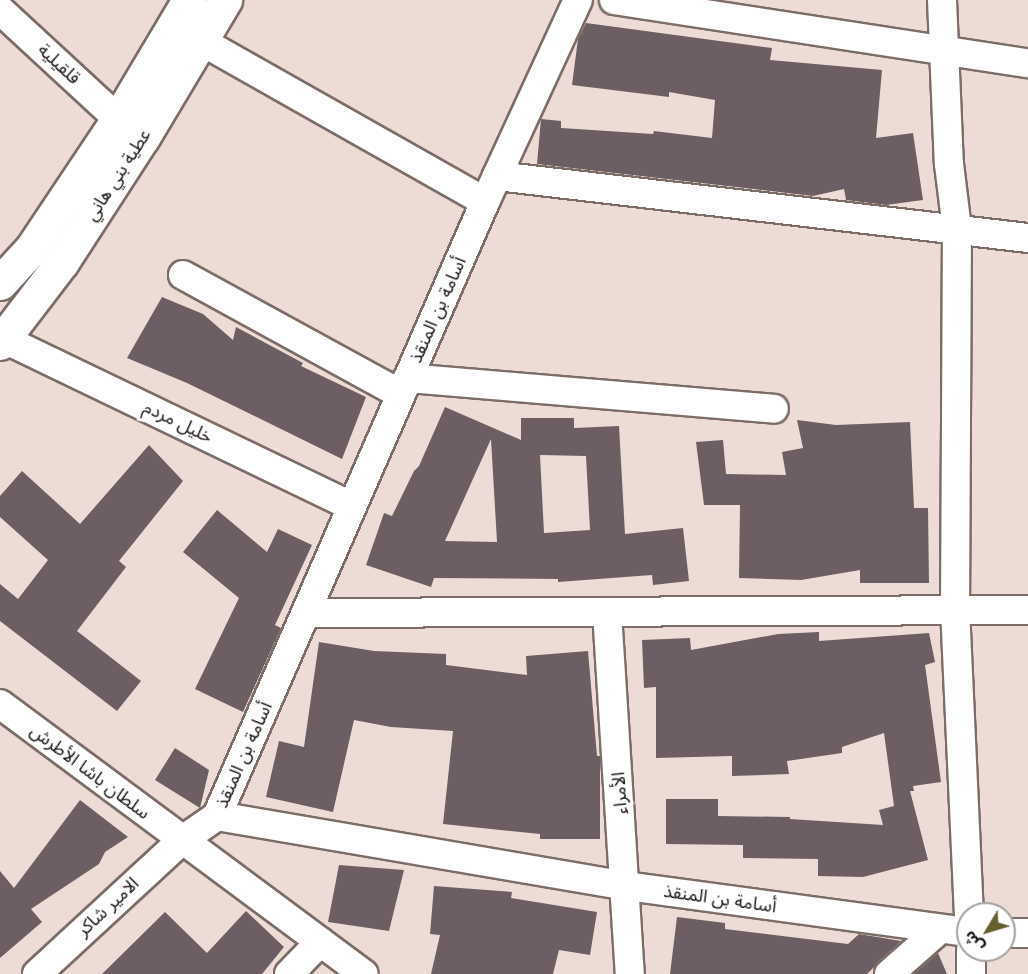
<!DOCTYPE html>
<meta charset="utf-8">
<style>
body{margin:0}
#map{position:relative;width:1028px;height:974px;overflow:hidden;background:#eddcd5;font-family:Quicksand,"Noto Sans Arabic",sans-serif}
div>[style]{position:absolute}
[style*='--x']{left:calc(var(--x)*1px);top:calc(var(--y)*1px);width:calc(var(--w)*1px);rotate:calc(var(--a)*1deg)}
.building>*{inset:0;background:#6d5e63}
.roads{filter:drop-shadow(2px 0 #7c6d67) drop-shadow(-2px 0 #7c6d67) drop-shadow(0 2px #7c6d67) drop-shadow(0 -2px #7c6d67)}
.street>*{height:28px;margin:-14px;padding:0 14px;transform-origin:14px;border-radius:14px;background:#fff}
.secondary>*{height:33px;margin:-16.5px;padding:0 16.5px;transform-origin:16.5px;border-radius:16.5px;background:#fff}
span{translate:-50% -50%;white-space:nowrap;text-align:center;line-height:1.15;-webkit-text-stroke:6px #fff;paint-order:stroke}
.street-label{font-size:18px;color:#1b1513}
.north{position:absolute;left:956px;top:902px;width:60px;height:60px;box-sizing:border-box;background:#fff;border:2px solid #a4a1a1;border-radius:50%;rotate:232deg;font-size:16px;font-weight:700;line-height:24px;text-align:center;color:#1b1513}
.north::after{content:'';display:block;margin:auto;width:21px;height:27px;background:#64602d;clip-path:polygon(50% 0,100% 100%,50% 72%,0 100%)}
</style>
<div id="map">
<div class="building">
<div style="clip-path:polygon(586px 23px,772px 48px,770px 60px,882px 70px,876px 138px,913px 133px,923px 200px,886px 205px,846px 200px,844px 189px,813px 196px,537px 164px,541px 119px,561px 121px,561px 128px,653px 134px,654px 131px,712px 138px,715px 100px,669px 92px,669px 97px,572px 85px,578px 39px)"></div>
<div style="clip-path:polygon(162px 297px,203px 314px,233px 340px,236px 327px,303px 363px,301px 366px,366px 397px,342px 459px,187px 383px,127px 358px)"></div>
<div style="clip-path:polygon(evenodd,445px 407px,521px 440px,521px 418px,574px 418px,574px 428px,619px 426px,625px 534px,683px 528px,689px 581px,653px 585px,652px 575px,558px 582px,558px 579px,434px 578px,431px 587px,366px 565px,384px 513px,392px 516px,414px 471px,419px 466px,445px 407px,491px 439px,497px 542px,445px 541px,491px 439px,445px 407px,540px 455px,586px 456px,590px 530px,544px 533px,540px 455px)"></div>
<div style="clip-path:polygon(797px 420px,836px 425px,910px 422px,914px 508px,928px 508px,929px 583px,860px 583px,860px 570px,801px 580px,739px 578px,740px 505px,704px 505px,696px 442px,723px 440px,726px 474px,786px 475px,782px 452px,803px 448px)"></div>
<div style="clip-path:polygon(149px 445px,183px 481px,119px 561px,126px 567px,77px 631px,141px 681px,117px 711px,0 621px,0 584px,18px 599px,48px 560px,0 517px,0 496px,22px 471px,80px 524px)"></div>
<div style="clip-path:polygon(217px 510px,267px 552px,278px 529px,312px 545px,275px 625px,281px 628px,243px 712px,195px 689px,239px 598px,183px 552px)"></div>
<div style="clip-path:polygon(819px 632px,819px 641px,929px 633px,935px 662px,925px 665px,941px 782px,913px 786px,914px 791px,910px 791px,928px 860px,863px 877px,818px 876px,818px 859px,743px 858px,743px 845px,666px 844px,666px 799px,718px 799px,718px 816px,790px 817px,790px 819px,883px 825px,879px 810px,894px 806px,884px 733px,842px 747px,842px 753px,787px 761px,789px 774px,732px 776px,732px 756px,656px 758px,656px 687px,644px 688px,642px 640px,690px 638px,691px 650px,778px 634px)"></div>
<div style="clip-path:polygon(319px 642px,374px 651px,446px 654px,446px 665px,527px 675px,526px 656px,588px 651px,597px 756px,600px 756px,600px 839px,540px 839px,540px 834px,443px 824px,453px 731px,391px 727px,354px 720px,333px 812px,266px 797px,279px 741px,304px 747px)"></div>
<div style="clip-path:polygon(175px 748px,209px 770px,200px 808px,155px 780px)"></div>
<div style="clip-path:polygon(80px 800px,128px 837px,105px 852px,99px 864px,31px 909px,42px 922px,0 958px,0 871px,14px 888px)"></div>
<div style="clip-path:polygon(339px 865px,404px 870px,389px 931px,328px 922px)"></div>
<div style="clip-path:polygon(434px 886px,512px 892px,511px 898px,597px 912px,590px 955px,559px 950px,553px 974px,431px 974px,440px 935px,430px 934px)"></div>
<div style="clip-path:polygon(246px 911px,284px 947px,262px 974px,102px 974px,165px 912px,207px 953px)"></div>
<div style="clip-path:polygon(677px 917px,725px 923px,725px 929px,848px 944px,859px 934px,901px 941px,867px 974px,670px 974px)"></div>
<div style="clip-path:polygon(938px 953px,947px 974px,914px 974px)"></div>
</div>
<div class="roads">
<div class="street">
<div style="--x:614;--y:0;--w:419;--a:8.7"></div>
<div style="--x:942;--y:0;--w:164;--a:87.6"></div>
<div style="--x:949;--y:164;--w:65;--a:83"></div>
<div style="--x:957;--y:229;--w:379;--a:90.3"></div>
<div style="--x:955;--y:608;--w:306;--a:87.4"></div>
<div style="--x:0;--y:10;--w:161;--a:42.7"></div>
<div style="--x:118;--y:119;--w:20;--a:37"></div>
<div style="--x:201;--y:41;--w:326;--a:29.5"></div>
<div style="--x:497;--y:176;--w:535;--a:6.66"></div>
<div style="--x:183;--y:275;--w:247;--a:28.7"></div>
<div style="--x:4;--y:339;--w:385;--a:25.7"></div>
<div style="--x:408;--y:378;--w:367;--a:4.8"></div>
<div style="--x:607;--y:612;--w:363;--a:86.4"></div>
<div style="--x:306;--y:613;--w:722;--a:-0.24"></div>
<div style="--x:0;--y:704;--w:453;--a:36.6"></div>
<div style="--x:217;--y:816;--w:670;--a:-66.42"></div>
<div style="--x:485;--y:202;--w:222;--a:-65.3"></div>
<div style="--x:217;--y:816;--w:415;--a:9.7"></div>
<div style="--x:626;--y:886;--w:345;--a:7.7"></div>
<div style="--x:1004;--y:933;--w:24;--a:0"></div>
<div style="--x:971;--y:950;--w:24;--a:90"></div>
<div style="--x:37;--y:974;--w:196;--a:-42.7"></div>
<div style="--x:181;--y:841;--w:44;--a:-34.8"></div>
<div style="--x:289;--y:974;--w:45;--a:-45.9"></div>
<div style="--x:889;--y:974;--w:67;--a:-41.3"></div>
</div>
<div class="secondary">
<div style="--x:0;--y:283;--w:47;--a:-47.6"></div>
<div style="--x:32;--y:248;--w:155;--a:-56.3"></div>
<div style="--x:118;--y:119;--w:139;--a:-59.2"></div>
<div style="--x:0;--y:343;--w:102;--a:-52.6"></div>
<div style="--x:62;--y:262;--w:149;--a:-57.1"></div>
<div style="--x:143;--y:137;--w:160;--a:-59.1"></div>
</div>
</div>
<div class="street-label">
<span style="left:59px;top:64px;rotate:43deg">قلقيلية</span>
<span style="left:118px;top:175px;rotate:-57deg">عطية بني هاني</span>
<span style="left:438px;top:310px;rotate:-66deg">أسامة بن المنقذ</span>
<span style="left:178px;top:422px;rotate:26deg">خليل مردم</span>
<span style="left:244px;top:755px;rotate:-66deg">أسامة بن المنقذ</span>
<span style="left:90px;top:772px;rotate:37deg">سلطان باشا الأطرش</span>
<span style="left:620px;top:793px;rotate:-94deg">الأمراء</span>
<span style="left:720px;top:899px;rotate:8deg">أسامة بن المنقذ</span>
<span style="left:108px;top:907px;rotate:-43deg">الامير شاكر</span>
</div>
<div class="north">ش</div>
</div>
